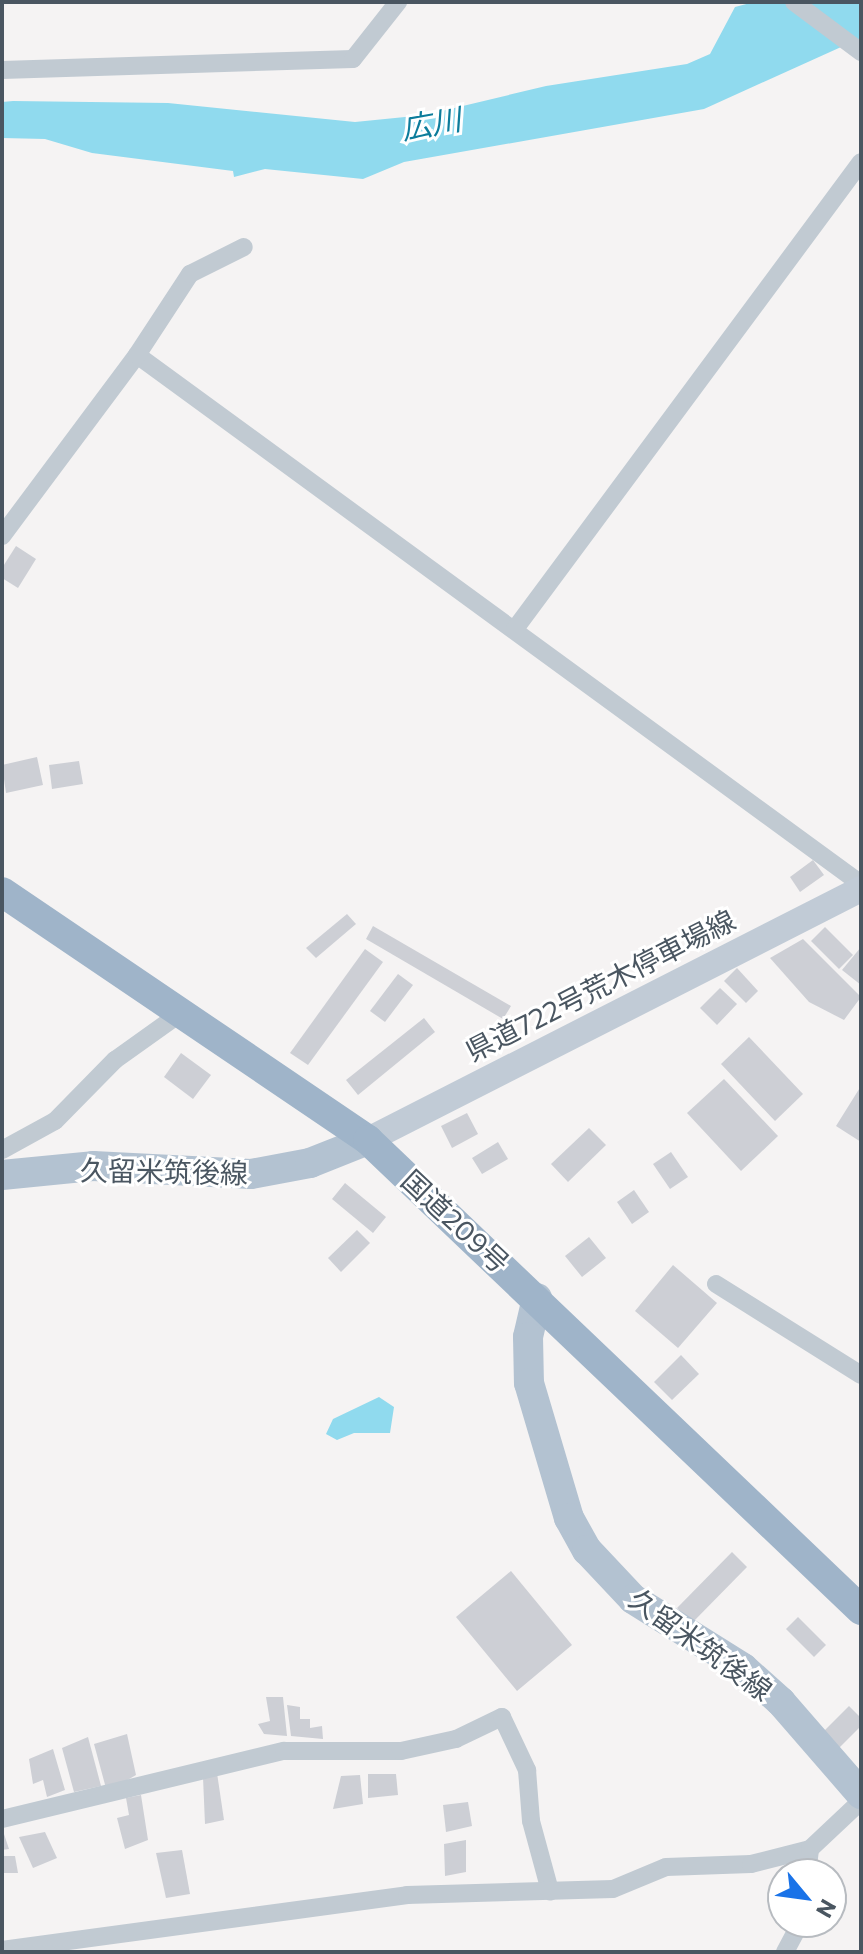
<!DOCTYPE html>
<meta charset="utf-8">
<style>
body{margin:0}
#map{position:relative;width:863px;height:1954px;overflow:hidden;background:#f5f3f3;font-family:Commissioner,"Noto Sans JP",sans-serif}
div>[style]{position:absolute}
[style*='--x']{left:calc(var(--x)*1px);top:calc(var(--y)*1px);width:calc(var(--w)*1px);rotate:calc(var(--a)*1deg)}
.water>*{inset:0;background:#90daee}
.building>*{inset:0;background:#cdcfd5}
.minor>*{height:18px;margin:-9px;padding:0 9px;transform-origin:9px;border-radius:9px;background:#c1cad2}
.secondary>*{height:26px;margin:-13px;padding:0 13px;transform-origin:13px;border-radius:13px;background:#c1cbd6}
.primary>*{height:30px;margin:-15px;padding:0 15px;transform-origin:15px;border-radius:15px;background:#b3c2d1}
.trunk>*{height:30px;margin:-15px;padding:0 15px;transform-origin:15px;border-radius:15px;background:#9fb4c9}
span{translate:-50% -50%;white-space:nowrap;text-align:center;line-height:1.15;-webkit-text-stroke:6px #fff;paint-order:stroke}
.street-label{font-size:28px;color:#4a5661}
.water-label{font-size:30px;color:#0c7c9b;font-style:italic}
.frame{position:absolute;inset:0;border:4px solid #4a5661;pointer-events:none}
.north{position:absolute;left:767px;top:1858px;width:80px;height:80px;box-sizing:border-box;background:#fff;border:2px solid #b7bbc0;border-radius:50%;rotate:119deg;font-size:22px;font-weight:700;line-height:32px;text-align:center;color:#4a5661}
.north::after{content:'';display:block;margin:auto;width:28px;height:36px;background:#1a73e8;clip-path:polygon(50% 0,100% 100%,50% 72%,0 100%)}
</style>
<div id="map">
<div class="water">
<div style="clip-path:polygon(754px 2px,861px 2px,861px 38px,704px 109px,404px 162px,363px 179px,265px 169px,234px 177px,233px 171px,92px 153px,45px 139px,2px 138px,2px 102px,13px 101px,168px 103px,355px 122px,425px 115px,546px 86px,687px 64px,710px 54px,735px 7px)"></div>
<div style="clip-path:polygon(379px 1397px,394px 1407px,390px 1433px,354px 1433px,337px 1440px,326px 1434px,333px 1419px)"></div>
</div>
<div class="building">
<div style="clip-path:polygon(16px 546px,36px 559px,18px 588px,2px 578px,2px 568px)"></div>
<div style="clip-path:polygon(37px 757px,43px 785px,6px 793px,2px 765px)"></div>
<div style="clip-path:polygon(79px 761px,83px 784px,52px 789px,49px 765px)"></div>
<div style="clip-path:polygon(813px 860px,824px 875px,800px 892px,790px 877px)"></div>
<div style="clip-path:polygon(347px 914px,356px 924px,316px 958px,306px 948px)"></div>
<div style="clip-path:polygon(373px 926px,511px 1006px,503px 1019px,366px 939px)"></div>
<div style="clip-path:polygon(825px 927px,853px 955px,839px 969px,811px 941px)"></div>
<div style="clip-path:polygon(803px 939px,861px 997px,844px 1020px,809px 1002px,770px 958px)"></div>
<div style="clip-path:polygon(861px 947px,861px 985px,842px 970px)"></div>
<div style="clip-path:polygon(365px 949px,383px 962px,308px 1065px,290px 1053px)"></div>
<div style="clip-path:polygon(737px 968px,758px 991px,746px 1003px,724px 981px)"></div>
<div style="clip-path:polygon(398px 974px,413px 985px,385px 1022px,370px 1011px)"></div>
<div style="clip-path:polygon(720px 988px,737px 1004px,717px 1025px,700px 1008px)"></div>
<div style="clip-path:polygon(424px 1018px,435px 1032px,358px 1095px,346px 1080px)"></div>
<div style="clip-path:polygon(749px 1037px,803px 1094px,775px 1121px,721px 1064px)"></div>
<div style="clip-path:polygon(181px 1053px,211px 1075px,193px 1099px,164px 1077px)"></div>
<div style="clip-path:polygon(724px 1079px,778px 1136px,741px 1171px,687px 1113px)"></div>
<div style="clip-path:polygon(861px 1086px,861px 1142px,836px 1126px)"></div>
<div style="clip-path:polygon(467px 1113px,478px 1134px,452px 1148px,441px 1126px)"></div>
<div style="clip-path:polygon(589px 1128px,606px 1145px,568px 1182px,551px 1164px)"></div>
<div style="clip-path:polygon(498px 1142px,508px 1159px,482px 1174px,472px 1158px)"></div>
<div style="clip-path:polygon(671px 1152px,688px 1177px,670px 1189px,653px 1164px)"></div>
<div style="clip-path:polygon(345px 1183px,386px 1217px,373px 1233px,332px 1199px)"></div>
<div style="clip-path:polygon(634px 1190px,649px 1212px,632px 1224px,617px 1202px)"></div>
<div style="clip-path:polygon(357px 1230px,370px 1243px,341px 1272px,328px 1258px)"></div>
<div style="clip-path:polygon(589px 1237px,606px 1258px,582px 1277px,565px 1256px)"></div>
<div style="clip-path:polygon(673px 1265px,717px 1303px,678px 1348px,635px 1311px)"></div>
<div style="clip-path:polygon(681px 1355px,699px 1374px,672px 1400px,654px 1382px)"></div>
<div style="clip-path:polygon(732px 1552px,747px 1567px,692px 1623px,677px 1608px)"></div>
<div style="clip-path:polygon(511px 1571px,572px 1645px,517px 1691px,456px 1617px)"></div>
<div style="clip-path:polygon(798px 1617px,826px 1645px,814px 1657px,786px 1629px)"></div>
<div style="clip-path:polygon(266px 1697px,283px 1697px,287px 1736px,264px 1734px,258px 1724px,270px 1721px)"></div>
<div style="clip-path:polygon(287px 1705px,300px 1707px,300px 1719px,310px 1719px,310px 1728px,322px 1726px,323px 1739px,291px 1736px)"></div>
<div style="clip-path:polygon(849px 1706px,861px 1718px,861px 1726px,839px 1748px,823px 1732px)"></div>
<div style="clip-path:polygon(127px 1734px,136px 1775px,107px 1792px,94px 1744px)"></div>
<div style="clip-path:polygon(88px 1737px,101px 1786px,74px 1792px,62px 1748px)"></div>
<div style="clip-path:polygon(53px 1749px,65px 1790px,47px 1797px,43px 1780px,33px 1784px,29px 1759px)"></div>
<div style="clip-path:polygon(217px 1773px,224px 1820px,205px 1824px,203px 1777px)"></div>
<div style="clip-path:polygon(368px 1774px,396px 1774px,398px 1795px,368px 1798px)"></div>
<div style="clip-path:polygon(360px 1775px,363px 1804px,333px 1809px,341px 1776px)"></div>
<div style="clip-path:polygon(141px 1795px,148px 1840px,125px 1849px,117px 1818px,129px 1815px,126px 1798px)"></div>
<div style="clip-path:polygon(468px 1802px,472px 1826px,446px 1832px,443px 1805px)"></div>
<div style="clip-path:polygon(2px 1828px,9px 1849px,2px 1850px)"></div>
<div style="clip-path:polygon(45px 1832px,57px 1858px,33px 1868px,19px 1837px)"></div>
<div style="clip-path:polygon(466px 1840px,466px 1872px,445px 1876px,444px 1844px)"></div>
<div style="clip-path:polygon(182px 1850px,190px 1894px,166px 1898px,156px 1853px)"></div>
<div style="clip-path:polygon(2px 1856px,15px 1856px,18px 1873px,2px 1873px)"></div>
</div>
<div class="minor">
<div style="--x:794;--y:2;--w:84;--a:36.7"></div>
<div style="--x:2;--y:70;--w:351;--a:-1.8"></div>
<div style="--x:353;--y:59;--w:73;--a:-51.7"></div>
<div style="--x:137;--y:355;--w:897;--a:36.15"></div>
<div style="--x:2;--y:536;--w:226;--a:-53.3"></div>
<div style="--x:137;--y:355;--w:97;--a:-56.8"></div>
<div style="--x:190;--y:274;--w:60;--a:-26.6"></div>
<div style="--x:515;--y:629;--w:581;--a:-53.47"></div>
<div style="--x:2;--y:1150;--w:60;--a:-28.7"></div>
<div style="--x:55;--y:1121;--w:86;--a:-45.5"></div>
<div style="--x:115;--y:1060;--w:81;--a:-35.5"></div>
<div style="--x:716;--y:1284;--w:171;--a:32.1"></div>
<div style="--x:2;--y:1819;--w:290;--a:-13.6"></div>
<div style="--x:284;--y:1751;--w:117;--a:0"></div>
<div style="--x:401;--y:1751;--w:56;--a:-12.3"></div>
<div style="--x:456;--y:1739;--w:51;--a:-25.6"></div>
<div style="--x:502;--y:1717;--w:59;--a:64.7"></div>
<div style="--x:527;--y:1770;--w:51;--a:85.5"></div>
<div style="--x:531;--y:1821;--w:73;--a:74.8"></div>
<div style="--x:807;--y:1874;--w:25;--a:-83"></div>
<div style="--x:2;--y:1950;--w:409;--a:-7.7"></div>
<div style="--x:407;--y:1895;--w:206;--a:-1.7"></div>
<div style="--x:613;--y:1889;--w:57;--a:-22.5"></div>
<div style="--x:666;--y:1867;--w:85;--a:-2"></div>
<div style="--x:751;--y:1864;--w:61;--a:-14.3"></div>
<div style="--x:810;--y:1849;--w:70;--a:-43.3"></div>
<div style="--x:785;--y:1952;--w:34;--a:-62"></div>
</div>
<div class="secondary">
<div style="--x:368;--y:1140;--w:553;--a:-26.98"></div>
</div>
<div class="primary">
<div style="--x:2;--y:1175;--w:91;--a:-5.6"></div>
<div style="--x:93;--y:1166;--w:158;--a:2.9"></div>
<div style="--x:251;--y:1174;--w:60;--a:-10.6"></div>
<div style="--x:310;--y:1163;--w:62;--a:-21.6"></div>
<div style="--x:537;--y:1298;--w:40;--a:103"></div>
<div style="--x:528;--y:1337;--w:46;--a:88.8"></div>
<div style="--x:529;--y:1383;--w:141;--a:73.5"></div>
<div style="--x:569;--y:1518;--w:37;--a:61"></div>
<div style="--x:587;--y:1550;--w:67;--a:46.8"></div>
<div style="--x:633;--y:1599;--w:130;--a:32.1"></div>
<div style="--x:743;--y:1668;--w:51;--a:41.8"></div>
<div style="--x:781;--y:1702;--w:122;--a:49"></div>
</div>
<div class="trunk">
<div style="--x:2;--y:892;--w:442;--a:34.1"></div>
<div style="--x:368;--y:1140;--w:681;--a:43.63"></div>
</div>
<div class="street-label">
<span style="left:600px;top:985px;rotate:-27deg">県道722号荒木停車場線</span>
<span style="left:164px;top:1171px;rotate:1deg">久留米筑後線</span>
<span style="left:456px;top:1221px;rotate:43deg">国道209号</span>
<span style="left:701px;top:1644px;rotate:36deg">久留米筑後線</span>
</div>
<div class="water-label">
<span style="left:431px;top:123px;rotate:-10deg">広川</span>
</div>
<div class="frame"></div>
<div class="north">N</div>
</div>
